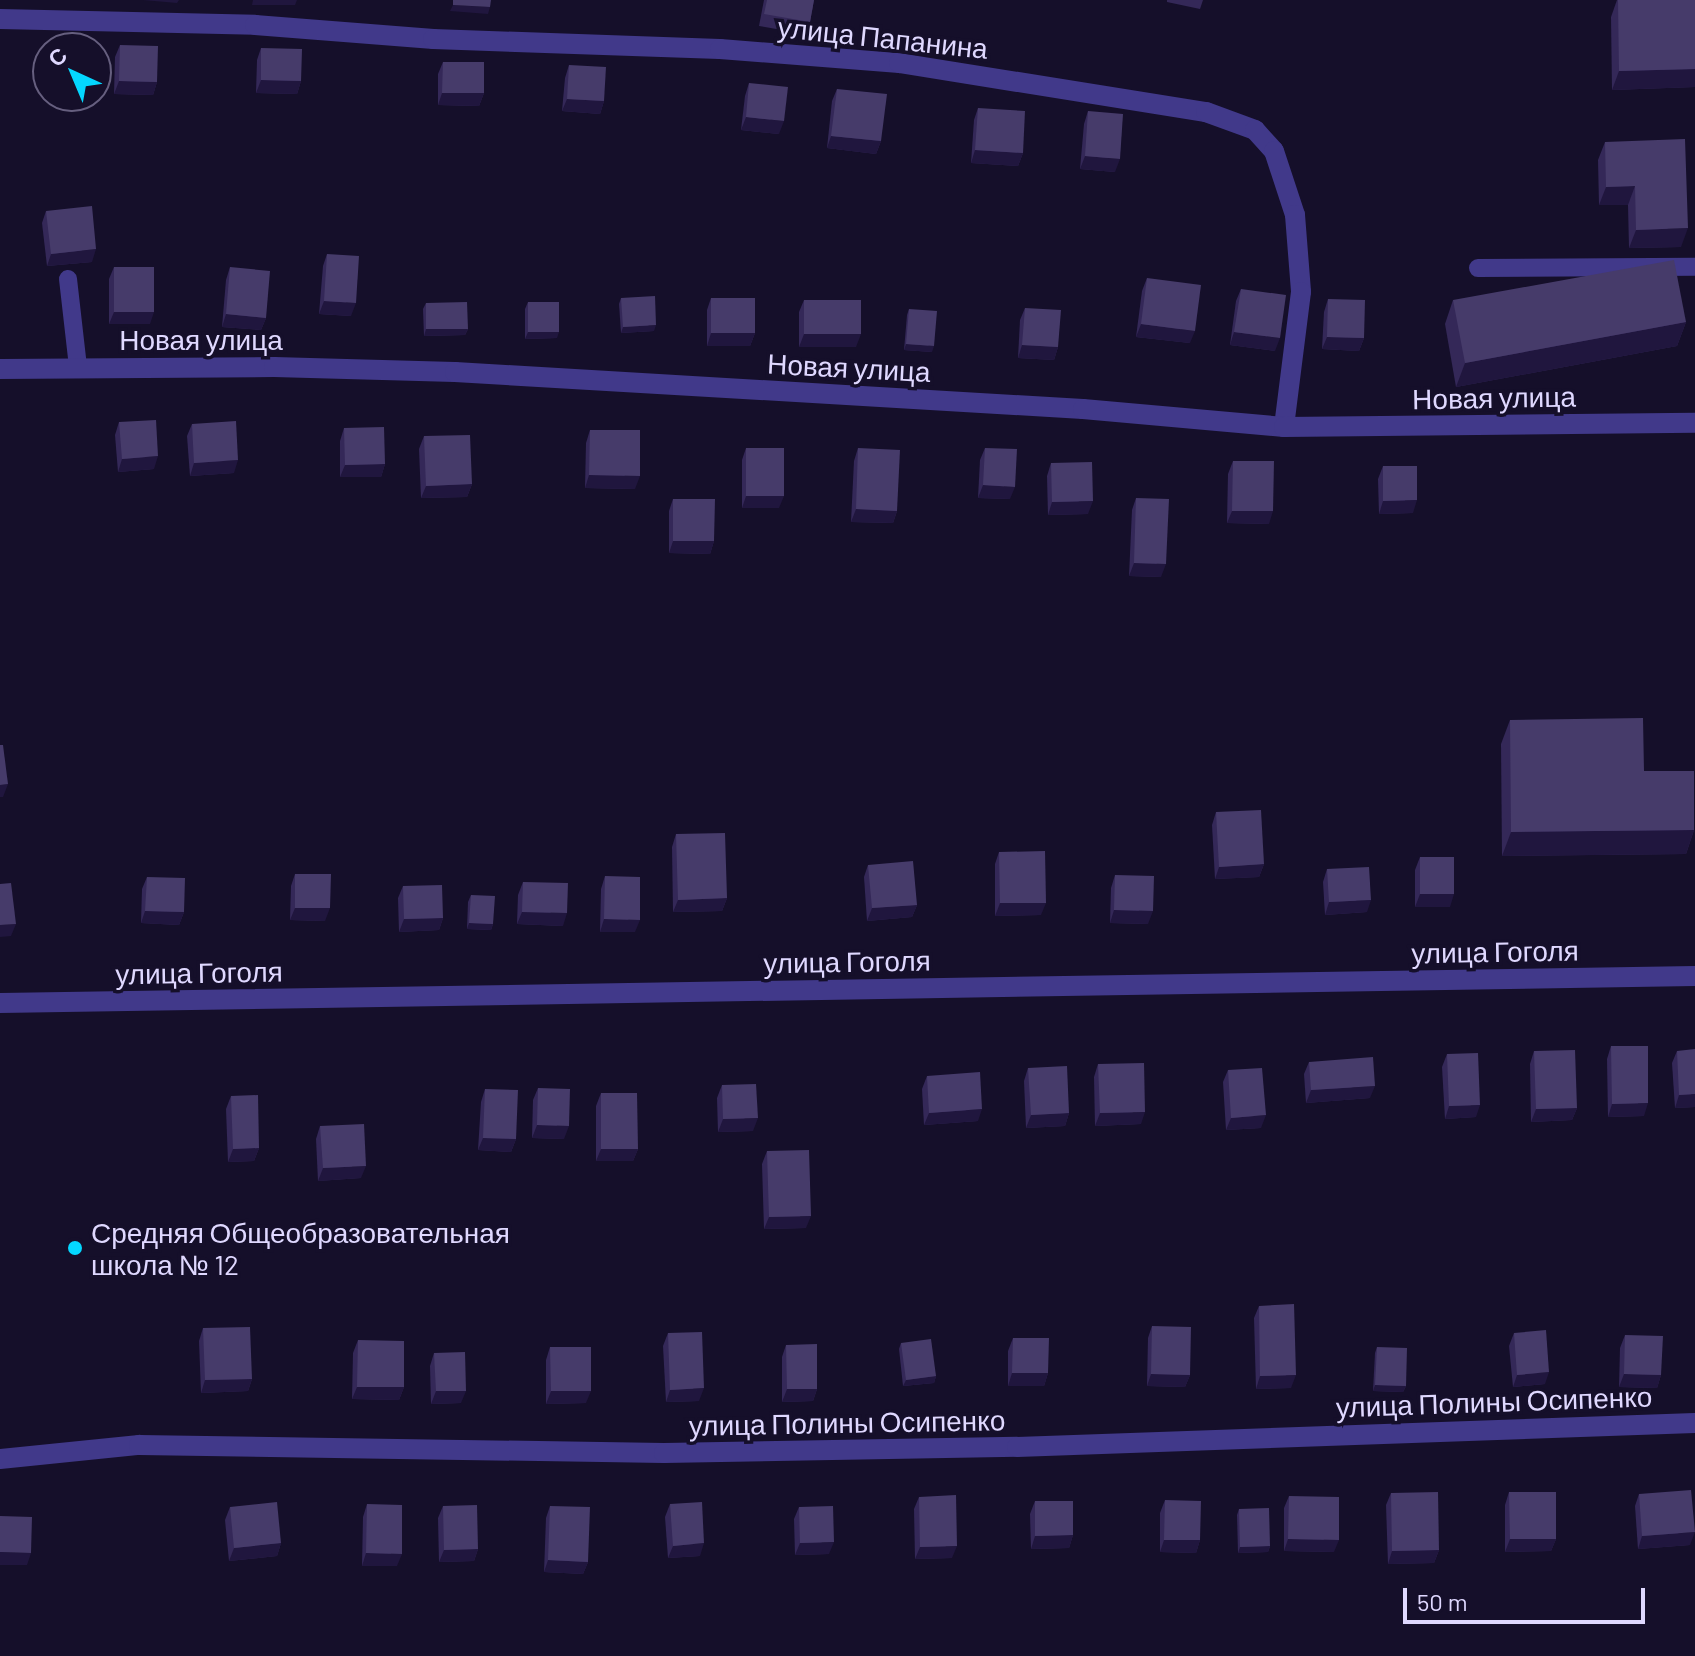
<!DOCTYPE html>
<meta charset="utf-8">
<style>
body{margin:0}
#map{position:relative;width:1695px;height:1656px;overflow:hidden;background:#150f2a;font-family:Barlow,sans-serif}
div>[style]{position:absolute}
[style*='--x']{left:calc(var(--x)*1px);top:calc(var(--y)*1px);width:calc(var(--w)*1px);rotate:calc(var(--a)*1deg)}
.service>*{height:18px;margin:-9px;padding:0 9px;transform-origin:9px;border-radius:9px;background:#41398a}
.minor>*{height:20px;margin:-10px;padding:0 10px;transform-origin:10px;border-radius:10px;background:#41398a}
.wall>*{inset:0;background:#342858}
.shaded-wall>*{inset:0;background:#20163e}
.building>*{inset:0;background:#463b6a}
.dots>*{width:22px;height:22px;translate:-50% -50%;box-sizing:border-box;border:4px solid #150f2a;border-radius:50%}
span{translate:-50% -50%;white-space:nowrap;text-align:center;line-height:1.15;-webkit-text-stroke:7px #150f2a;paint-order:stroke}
.street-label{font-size:28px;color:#dfd8ff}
.poi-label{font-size:28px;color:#dfd8ff}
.left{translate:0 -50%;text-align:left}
.north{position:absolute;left:32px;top:32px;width:80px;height:80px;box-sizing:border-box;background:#150f2a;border:2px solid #665f7f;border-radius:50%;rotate:316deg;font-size:22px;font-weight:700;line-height:32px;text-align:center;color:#dfd8ff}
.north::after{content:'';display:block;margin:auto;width:28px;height:36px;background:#04d7ff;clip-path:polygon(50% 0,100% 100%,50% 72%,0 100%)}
.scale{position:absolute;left:1403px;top:1588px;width:242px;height:36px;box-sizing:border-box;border:4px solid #dfd8ff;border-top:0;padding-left:10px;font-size:24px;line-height:28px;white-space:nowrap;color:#dfd8ff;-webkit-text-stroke:6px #150f2a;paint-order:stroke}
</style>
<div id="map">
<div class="service">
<div style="--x:1478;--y:268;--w:217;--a:-0.3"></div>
<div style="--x:68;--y:279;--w:89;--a:83.5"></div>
</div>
<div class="minor">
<div style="--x:0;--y:19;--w:255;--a:1.3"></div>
<div style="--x:255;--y:25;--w:179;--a:4.5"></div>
<div style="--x:433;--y:39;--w:287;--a:2"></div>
<div style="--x:720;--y:49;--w:180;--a:4.5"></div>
<div style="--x:899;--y:63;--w:311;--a:9.1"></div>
<div style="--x:1206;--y:112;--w:52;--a:20.2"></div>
<div style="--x:1255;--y:130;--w:28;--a:48"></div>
<div style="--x:1274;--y:151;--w:67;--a:71.8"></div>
<div style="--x:1295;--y:215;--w:77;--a:85.5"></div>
<div style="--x:1301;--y:292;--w:136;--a:97.2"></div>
<div style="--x:0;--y:369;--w:274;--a:-0.4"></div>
<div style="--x:274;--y:367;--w:181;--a:1.6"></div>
<div style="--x:455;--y:372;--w:629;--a:3.37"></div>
<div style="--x:1083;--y:409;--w:202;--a:5.1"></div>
<div style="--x:1284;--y:427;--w:411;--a:-0.6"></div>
<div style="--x:0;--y:1003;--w:1695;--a:-0.91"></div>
<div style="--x:0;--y:1459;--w:140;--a:-5.8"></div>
<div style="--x:139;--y:1445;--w:525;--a:0.87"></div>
<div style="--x:664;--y:1453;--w:353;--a:-1"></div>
<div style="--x:1017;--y:1447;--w:678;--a:-2.03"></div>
</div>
<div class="wall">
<div style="clip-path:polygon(764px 0,814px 0,810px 22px,805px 34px,759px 26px)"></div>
<div style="clip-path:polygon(1167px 0,1203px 0,1200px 9px,1167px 2px)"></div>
<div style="clip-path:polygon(1617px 0,1695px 0,1695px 87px,1612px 90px,1611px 17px)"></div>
<div style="clip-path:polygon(120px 45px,157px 82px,153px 95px,114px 94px,115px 57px)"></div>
<div style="clip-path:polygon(261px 48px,301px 81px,297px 94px,256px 93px,257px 60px)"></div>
<div style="clip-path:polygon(443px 62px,484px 93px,479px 106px,438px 105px,438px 74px)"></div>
<div style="clip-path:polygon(569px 65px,604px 101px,600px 114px,562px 111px,565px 78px)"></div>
<div style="clip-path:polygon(749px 83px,779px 134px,741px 130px,745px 96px)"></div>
<div style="clip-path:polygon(837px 89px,881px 141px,876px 154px,827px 148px,832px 101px)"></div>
<div style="clip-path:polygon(978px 108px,1023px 153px,1018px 166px,971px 163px,974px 120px)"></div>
<div style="clip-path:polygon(1088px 111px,1115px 172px,1080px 169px,1084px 124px)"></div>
<div style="clip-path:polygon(1605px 142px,1681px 247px,1629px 248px,1628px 205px,1599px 205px,1598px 160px)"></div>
<div style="clip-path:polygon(46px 211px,92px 262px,47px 266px,42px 223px)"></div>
<div style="clip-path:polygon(327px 254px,351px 316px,319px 314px,323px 266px)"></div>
<div style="clip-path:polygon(114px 267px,150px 324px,109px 324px,109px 279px)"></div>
<div style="clip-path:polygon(230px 267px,266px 318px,261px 330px,222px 327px,226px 280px)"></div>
<div style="clip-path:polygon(1147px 278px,1190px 343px,1136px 337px,1142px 291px)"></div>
<div style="clip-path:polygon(1241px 289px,1275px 351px,1230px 345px,1236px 301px)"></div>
<div style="clip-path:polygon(621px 298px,654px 331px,621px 333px,619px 304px)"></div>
<div style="clip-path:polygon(711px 298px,755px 333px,750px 346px,707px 346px,707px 310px)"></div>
<div style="clip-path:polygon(1328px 299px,1364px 338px,1359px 351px,1322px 349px,1324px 312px)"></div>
<div style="clip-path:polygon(804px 300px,856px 347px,799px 347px,799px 312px)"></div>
<div style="clip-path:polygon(1453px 300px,1686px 322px,1677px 346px,1456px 387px,1445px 324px)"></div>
<div style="clip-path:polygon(528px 302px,557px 338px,525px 339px,525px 309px)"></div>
<div style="clip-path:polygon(426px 303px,468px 329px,465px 335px,424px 336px,423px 309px)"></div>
<div style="clip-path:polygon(1025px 308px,1058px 347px,1054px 360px,1018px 358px,1020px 320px)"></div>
<div style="clip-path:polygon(909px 309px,932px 352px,904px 350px,907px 315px)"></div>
<div style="clip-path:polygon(119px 422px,154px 469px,118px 472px,115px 435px)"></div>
<div style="clip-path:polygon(192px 424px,234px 473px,190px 476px,187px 436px)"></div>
<div style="clip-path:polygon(344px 428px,385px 464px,381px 477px,340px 477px,340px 441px)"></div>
<div style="clip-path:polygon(590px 430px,635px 489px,585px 488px,586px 443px)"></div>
<div style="clip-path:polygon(424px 436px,472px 484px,467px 497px,421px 498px,419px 449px)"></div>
<div style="clip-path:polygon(746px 448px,779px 508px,742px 508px,742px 460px)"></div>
<div style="clip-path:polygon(858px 448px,897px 511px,893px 523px,851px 522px,854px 461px)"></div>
<div style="clip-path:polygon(985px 448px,1010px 499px,978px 498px,980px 460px)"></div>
<div style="clip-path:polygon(1233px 461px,1269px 524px,1227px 523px,1228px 474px)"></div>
<div style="clip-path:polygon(1051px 463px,1088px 514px,1048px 515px,1047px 476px)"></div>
<div style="clip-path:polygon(1383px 466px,1413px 513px,1379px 514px,1378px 479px)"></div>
<div style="clip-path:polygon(1136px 498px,1161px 577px,1129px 576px,1132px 510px)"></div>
<div style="clip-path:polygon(673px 499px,714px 541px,710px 554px,669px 553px,669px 511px)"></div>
<div style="clip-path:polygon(1510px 720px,1644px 771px,1694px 830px,1686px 854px,1502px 856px,1501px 744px)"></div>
<div style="clip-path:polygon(1216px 812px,1264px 864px,1259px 877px,1215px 879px,1212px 825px)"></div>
<div style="clip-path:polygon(676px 834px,727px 898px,722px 911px,673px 912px,672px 847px)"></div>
<div style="clip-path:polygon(999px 852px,1041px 915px,995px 916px,995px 864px)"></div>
<div style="clip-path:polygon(1420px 857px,1450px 907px,1415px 907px,1415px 870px)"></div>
<div style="clip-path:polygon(868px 865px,917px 905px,912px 917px,867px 921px,864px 877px)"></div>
<div style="clip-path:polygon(1327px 869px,1367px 912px,1325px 915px,1323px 882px)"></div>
<div style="clip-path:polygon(295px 874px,325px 921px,290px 920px,291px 886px)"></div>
<div style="clip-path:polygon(1115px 875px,1148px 924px,1110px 923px,1111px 888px)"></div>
<div style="clip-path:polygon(605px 876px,635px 932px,600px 932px,601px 889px)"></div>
<div style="clip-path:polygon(147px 877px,184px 912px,179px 925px,141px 923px,142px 889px)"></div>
<div style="clip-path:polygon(523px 882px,563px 926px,517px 924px,518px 895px)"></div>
<div style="clip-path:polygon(403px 886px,443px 918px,439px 930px,399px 932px,398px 898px)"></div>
<div style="clip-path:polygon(471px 895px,493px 924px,491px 930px,467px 929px,468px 902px)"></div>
<div style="clip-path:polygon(1611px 1046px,1644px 1116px,1608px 1117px,1607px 1059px)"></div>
<div style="clip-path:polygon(1534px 1051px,1577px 1108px,1572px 1120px,1531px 1122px,1530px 1064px)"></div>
<div style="clip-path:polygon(1677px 1051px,1695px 1107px,1675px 1108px,1672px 1063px)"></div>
<div style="clip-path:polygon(1447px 1054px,1476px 1117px,1445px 1119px,1442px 1067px)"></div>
<div style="clip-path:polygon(1309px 1062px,1370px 1098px,1306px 1103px,1304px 1074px)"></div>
<div style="clip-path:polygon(1098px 1064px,1141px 1124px,1095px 1126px,1094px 1077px)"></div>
<div style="clip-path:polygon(1028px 1068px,1069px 1113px,1065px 1126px,1026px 1128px,1024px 1081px)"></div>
<div style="clip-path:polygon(1228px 1070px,1261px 1128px,1226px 1130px,1223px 1082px)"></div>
<div style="clip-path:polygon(927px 1076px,978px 1121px,924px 1125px,922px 1089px)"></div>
<div style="clip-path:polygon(722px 1085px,753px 1131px,718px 1132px,717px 1098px)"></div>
<div style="clip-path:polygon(538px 1088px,564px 1139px,532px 1138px,533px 1100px)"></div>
<div style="clip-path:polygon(485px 1089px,516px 1139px,511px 1152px,478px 1150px,481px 1102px)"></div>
<div style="clip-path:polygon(601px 1093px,638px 1149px,633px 1161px,596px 1161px,596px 1106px)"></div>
<div style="clip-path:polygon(231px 1096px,259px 1148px,254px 1161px,228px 1162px,226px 1109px)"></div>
<div style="clip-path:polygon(320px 1126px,361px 1178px,318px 1181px,316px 1139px)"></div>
<div style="clip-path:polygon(767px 1151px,806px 1228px,764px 1229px,762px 1164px)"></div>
<div style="clip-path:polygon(1259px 1306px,1291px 1388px,1256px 1389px,1254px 1318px)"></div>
<div style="clip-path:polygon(1152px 1326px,1190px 1375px,1185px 1387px,1147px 1386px,1148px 1338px)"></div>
<div style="clip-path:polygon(203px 1328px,252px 1379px,248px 1391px,201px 1393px,199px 1341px)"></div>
<div style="clip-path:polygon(668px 1333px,699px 1401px,666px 1402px,663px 1346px)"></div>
<div style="clip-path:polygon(1514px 1333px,1545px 1384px,1513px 1387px,1509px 1346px)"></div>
<div style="clip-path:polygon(1625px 1335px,1661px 1375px,1657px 1388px,1619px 1387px,1620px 1348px)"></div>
<div style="clip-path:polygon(1013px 1338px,1048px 1373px,1044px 1386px,1008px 1386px,1008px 1351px)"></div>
<div style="clip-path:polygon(358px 1340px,404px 1387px,399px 1400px,352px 1399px,353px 1353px)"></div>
<div style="clip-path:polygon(901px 1343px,936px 1376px,934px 1383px,903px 1386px,899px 1349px)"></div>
<div style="clip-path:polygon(786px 1345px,817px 1389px,813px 1401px,782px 1402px,782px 1357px)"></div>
<div style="clip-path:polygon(550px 1347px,586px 1403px,546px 1404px,546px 1360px)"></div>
<div style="clip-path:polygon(1377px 1347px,1406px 1386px,1403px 1392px,1373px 1391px,1375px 1353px)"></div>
<div style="clip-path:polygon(434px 1353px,461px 1403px,431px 1404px,430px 1366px)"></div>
<div style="clip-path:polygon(1509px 1492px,1556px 1539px,1551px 1551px,1505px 1552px,1505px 1505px)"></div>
<div style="clip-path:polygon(1391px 1493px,1439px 1550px,1434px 1563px,1388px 1564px,1386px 1505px)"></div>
<div style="clip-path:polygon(1639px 1494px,1690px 1545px,1638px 1549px,1635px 1506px)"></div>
<div style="clip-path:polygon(1289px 1496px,1334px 1552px,1284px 1551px,1284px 1508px)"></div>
<div style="clip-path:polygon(919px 1497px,952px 1558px,915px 1559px,914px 1509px)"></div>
<div style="clip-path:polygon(1165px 1500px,1200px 1540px,1196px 1553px,1160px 1552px,1160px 1513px)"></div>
<div style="clip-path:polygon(1035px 1501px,1073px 1535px,1069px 1548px,1031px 1549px,1030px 1514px)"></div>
<div style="clip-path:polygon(367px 1504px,397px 1566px,362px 1566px,363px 1517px)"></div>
<div style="clip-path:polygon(670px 1504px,700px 1556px,668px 1558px,665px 1517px)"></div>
<div style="clip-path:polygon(443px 1506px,478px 1549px,474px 1561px,439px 1562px,438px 1518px)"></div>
<div style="clip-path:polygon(550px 1506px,588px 1562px,583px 1574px,544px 1572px,546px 1518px)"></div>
<div style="clip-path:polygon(230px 1507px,281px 1543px,277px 1556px,229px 1561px,225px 1520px)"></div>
<div style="clip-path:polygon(799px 1507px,829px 1554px,795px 1555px,794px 1519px)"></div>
<div style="clip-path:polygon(1239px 1509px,1270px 1546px,1268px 1552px,1238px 1553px,1237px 1515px)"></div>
</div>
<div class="shaded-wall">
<div style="clip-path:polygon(143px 0,179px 0,177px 3px)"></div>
<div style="clip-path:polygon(253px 0,297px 0,295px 5px,252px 5px)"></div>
<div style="clip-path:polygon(453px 5px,490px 7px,488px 14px,450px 11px)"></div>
<div style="clip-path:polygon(1695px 69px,1695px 87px,1612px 90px,1619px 71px)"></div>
<div style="clip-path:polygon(261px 80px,301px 81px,297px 94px,256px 93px)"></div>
<div style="clip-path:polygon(119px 81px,157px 82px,153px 95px,114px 94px)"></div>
<div style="clip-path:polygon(442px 93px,484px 93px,479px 106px,438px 105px)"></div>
<div style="clip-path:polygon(567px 99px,604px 101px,600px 114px,562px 111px)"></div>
<div style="clip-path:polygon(746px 117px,784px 121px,779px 134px,741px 130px)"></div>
<div style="clip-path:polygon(831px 136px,881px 141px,876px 154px,827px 148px)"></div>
<div style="clip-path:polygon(975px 150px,1023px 153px,1018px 166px,971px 163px)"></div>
<div style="clip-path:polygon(1085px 156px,1120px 159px,1115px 172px,1080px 169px)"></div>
<div style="clip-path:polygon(1635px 186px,1628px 205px,1599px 205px,1606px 187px)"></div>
<div style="clip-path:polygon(1688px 228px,1681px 247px,1629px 248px,1636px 230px)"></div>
<div style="clip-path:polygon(96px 249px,92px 262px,47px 266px,51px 254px)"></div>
<div style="clip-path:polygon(324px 301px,356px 303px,351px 316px,319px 314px)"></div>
<div style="clip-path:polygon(114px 312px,154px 312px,150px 324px,109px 324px)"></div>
<div style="clip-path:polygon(226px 314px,266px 318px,261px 330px,222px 327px)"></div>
<div style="clip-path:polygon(1686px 322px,1677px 346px,1456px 387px,1465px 363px)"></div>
<div style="clip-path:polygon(1141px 324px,1195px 331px,1190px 343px,1136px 337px)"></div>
<div style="clip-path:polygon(656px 325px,654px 331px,621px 333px,623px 327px)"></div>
<div style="clip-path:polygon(426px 329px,468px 329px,465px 335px,424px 336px)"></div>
<div style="clip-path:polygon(528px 332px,559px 332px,557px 338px,525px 339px)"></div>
<div style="clip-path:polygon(1234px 332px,1280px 338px,1275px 351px,1230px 345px)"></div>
<div style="clip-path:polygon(711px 333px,755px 333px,750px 346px,707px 346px)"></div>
<div style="clip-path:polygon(804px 334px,861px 334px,856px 347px,799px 347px)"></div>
<div style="clip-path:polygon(1327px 337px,1364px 338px,1359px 351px,1322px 349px)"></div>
<div style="clip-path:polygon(906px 344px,934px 346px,932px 352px,904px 350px)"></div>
<div style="clip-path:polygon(1022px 345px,1058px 347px,1054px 360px,1018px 358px)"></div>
<div style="clip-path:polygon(158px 456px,154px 469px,118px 472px,122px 459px)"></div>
<div style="clip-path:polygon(238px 460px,234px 473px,190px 476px,194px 463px)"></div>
<div style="clip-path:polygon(385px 464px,381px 477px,340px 477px,345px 465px)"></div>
<div style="clip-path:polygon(589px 475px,640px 476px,635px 489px,585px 488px)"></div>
<div style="clip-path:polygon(472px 484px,467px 497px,421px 498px,426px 486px)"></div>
<div style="clip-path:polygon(983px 485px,1015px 487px,1010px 499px,978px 498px)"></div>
<div style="clip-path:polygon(746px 496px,784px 496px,779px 508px,742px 508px)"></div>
<div style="clip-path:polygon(1417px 500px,1413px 513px,1379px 514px,1383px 501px)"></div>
<div style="clip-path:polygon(1093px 501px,1088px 514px,1048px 515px,1052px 502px)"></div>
<div style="clip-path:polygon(856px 509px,897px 511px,893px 523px,851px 522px)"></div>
<div style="clip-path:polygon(1232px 511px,1273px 511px,1269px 524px,1227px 523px)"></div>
<div style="clip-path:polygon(673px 541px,714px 541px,710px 554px,669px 553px)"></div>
<div style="clip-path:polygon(1134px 563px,1166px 564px,1161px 577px,1129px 576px)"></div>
<div style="clip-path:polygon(8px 784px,3px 797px,0 797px,0 785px)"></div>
<div style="clip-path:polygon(1694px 830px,1686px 854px,1502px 856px,1511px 832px)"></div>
<div style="clip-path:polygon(1264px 864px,1259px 877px,1215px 879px,1219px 867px)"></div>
<div style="clip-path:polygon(1420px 894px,1454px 894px,1450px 907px,1415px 907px)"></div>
<div style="clip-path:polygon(727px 898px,722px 911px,673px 912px,678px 900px)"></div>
<div style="clip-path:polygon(1371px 900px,1367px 912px,1325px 915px,1329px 902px)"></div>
<div style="clip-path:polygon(1000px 903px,1046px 903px,1041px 915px,995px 916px)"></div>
<div style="clip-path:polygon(917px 905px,912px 917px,867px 921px,872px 908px)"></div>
<div style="clip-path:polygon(295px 908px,330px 908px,325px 921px,290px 920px)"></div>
<div style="clip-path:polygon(1114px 910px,1153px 911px,1148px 924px,1110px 923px)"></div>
<div style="clip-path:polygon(145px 911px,184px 912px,179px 925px,141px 923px)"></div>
<div style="clip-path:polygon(522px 912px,567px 913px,563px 926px,517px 924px)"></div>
<div style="clip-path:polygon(443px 918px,439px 930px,399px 932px,404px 919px)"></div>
<div style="clip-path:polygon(604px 919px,640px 920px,635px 932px,600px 932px)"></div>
<div style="clip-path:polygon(469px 923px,493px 924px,491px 930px,467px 929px)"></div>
<div style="clip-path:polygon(16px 924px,11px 936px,0 937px,0 925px)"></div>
<div style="clip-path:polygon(1375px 1086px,1370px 1098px,1306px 1103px,1311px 1090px)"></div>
<div style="clip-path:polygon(1695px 1094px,1695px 1107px,1675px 1108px,1679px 1095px)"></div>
<div style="clip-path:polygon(1648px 1103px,1644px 1116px,1608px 1117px,1612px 1104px)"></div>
<div style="clip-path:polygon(1480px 1105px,1476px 1117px,1445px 1119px,1449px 1106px)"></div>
<div style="clip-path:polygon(1577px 1108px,1572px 1120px,1531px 1122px,1536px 1109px)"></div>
<div style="clip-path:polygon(982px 1109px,978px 1121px,924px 1125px,929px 1113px)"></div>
<div style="clip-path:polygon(1145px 1112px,1141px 1124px,1095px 1126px,1100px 1113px)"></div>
<div style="clip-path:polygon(1069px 1113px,1065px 1126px,1026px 1128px,1031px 1115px)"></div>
<div style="clip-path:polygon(1266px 1115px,1261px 1128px,1226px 1130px,1231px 1118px)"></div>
<div style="clip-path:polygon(758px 1118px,753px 1131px,718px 1132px,723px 1119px)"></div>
<div style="clip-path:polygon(537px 1125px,569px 1126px,564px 1139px,532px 1138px)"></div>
<div style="clip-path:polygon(483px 1138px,516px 1139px,511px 1152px,478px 1150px)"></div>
<div style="clip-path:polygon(259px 1148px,254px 1161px,228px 1162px,233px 1149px)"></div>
<div style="clip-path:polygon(601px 1149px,638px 1149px,633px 1161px,596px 1161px)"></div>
<div style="clip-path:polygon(366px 1166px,361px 1178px,318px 1181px,323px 1168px)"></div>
<div style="clip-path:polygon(811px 1216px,806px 1228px,764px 1229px,769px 1217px)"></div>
<div style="clip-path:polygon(1549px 1372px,1545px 1384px,1513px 1387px,1517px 1375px)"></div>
<div style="clip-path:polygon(1012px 1373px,1048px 1373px,1044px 1386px,1008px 1386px)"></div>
<div style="clip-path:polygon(1151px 1374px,1190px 1375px,1185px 1387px,1147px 1386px)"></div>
<div style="clip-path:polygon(1624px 1374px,1661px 1375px,1657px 1388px,1619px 1387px)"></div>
<div style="clip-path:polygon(1296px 1375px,1291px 1388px,1256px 1389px,1260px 1376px)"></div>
<div style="clip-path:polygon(936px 1376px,934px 1383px,903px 1386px,906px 1380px)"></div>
<div style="clip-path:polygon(252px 1379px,248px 1391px,201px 1393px,205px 1380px)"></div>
<div style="clip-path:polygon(1375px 1385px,1406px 1386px,1403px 1392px,1373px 1391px)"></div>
<div style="clip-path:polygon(357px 1387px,404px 1387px,399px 1400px,352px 1399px)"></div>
<div style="clip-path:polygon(704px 1388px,699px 1401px,666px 1402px,670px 1390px)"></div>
<div style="clip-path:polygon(787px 1389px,817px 1389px,813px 1401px,782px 1402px)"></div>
<div style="clip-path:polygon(436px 1391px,466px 1391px,461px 1403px,431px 1404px)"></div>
<div style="clip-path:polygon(551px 1391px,591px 1391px,586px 1403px,546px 1404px)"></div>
<div style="clip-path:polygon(1695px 1532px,1690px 1545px,1638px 1549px,1642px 1536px)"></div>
<div style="clip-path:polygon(1073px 1535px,1069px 1548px,1031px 1549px,1035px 1536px)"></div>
<div style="clip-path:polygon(1288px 1539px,1339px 1540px,1334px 1552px,1284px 1551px)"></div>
<div style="clip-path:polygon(1510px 1539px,1556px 1539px,1551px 1551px,1505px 1552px)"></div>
<div style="clip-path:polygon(1164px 1540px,1200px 1540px,1196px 1553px,1160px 1552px)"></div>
<div style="clip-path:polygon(834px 1542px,829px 1554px,795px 1555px,800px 1543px)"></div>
<div style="clip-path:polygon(281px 1543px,277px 1556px,229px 1561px,234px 1548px)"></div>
<div style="clip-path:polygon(704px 1543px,700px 1556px,668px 1558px,673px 1546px)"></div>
<div style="clip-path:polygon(957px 1546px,952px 1558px,915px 1559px,920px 1547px)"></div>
<div style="clip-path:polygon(1270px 1546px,1268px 1552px,1238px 1553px,1240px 1547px)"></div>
<div style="clip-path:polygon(478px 1549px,474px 1561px,439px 1562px,444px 1550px)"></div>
<div style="clip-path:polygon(1439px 1550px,1434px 1563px,1388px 1564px,1392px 1551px)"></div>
<div style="clip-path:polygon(0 1552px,31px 1553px,27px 1565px,0 1565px)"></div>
<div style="clip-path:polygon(366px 1553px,402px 1554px,397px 1566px,362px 1566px)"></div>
<div style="clip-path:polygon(548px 1560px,588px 1562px,583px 1574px,544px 1572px)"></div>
</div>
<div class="building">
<div style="clip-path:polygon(453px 0,491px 0,490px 7px,453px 5px)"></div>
<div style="clip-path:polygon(767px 0,814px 0,810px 22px,764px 14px)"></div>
<div style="clip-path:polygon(1618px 0,1695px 0,1695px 69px,1619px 71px)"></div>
<div style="clip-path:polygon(120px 45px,158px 46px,157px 82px,119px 81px)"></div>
<div style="clip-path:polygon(261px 48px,302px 49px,301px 81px,261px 80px)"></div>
<div style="clip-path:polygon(443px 62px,484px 62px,484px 93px,442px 93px)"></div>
<div style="clip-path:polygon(569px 65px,606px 67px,604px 101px,567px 99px)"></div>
<div style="clip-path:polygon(749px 83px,788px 87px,784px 121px,746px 117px)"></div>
<div style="clip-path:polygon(837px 89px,887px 94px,881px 141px,831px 136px)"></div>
<div style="clip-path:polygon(978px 108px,1025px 111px,1023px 153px,975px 150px)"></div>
<div style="clip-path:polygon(1088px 111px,1123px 114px,1120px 159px,1085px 156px)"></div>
<div style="clip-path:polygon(1685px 139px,1688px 228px,1636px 230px,1635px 186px,1606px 187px,1605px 142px)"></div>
<div style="clip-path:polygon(92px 206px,96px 249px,51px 254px,46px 211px)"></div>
<div style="clip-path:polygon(327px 254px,359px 256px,356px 303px,324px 301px)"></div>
<div style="clip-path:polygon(1674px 260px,1686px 322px,1465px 363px,1453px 300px)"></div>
<div style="clip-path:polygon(114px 267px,154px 267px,154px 312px,114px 312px)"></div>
<div style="clip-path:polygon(230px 267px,270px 271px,266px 318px,226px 314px)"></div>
<div style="clip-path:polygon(1147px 278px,1201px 285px,1195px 331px,1141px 324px)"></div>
<div style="clip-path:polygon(1241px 289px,1286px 295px,1280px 338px,1234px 332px)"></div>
<div style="clip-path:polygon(655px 296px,656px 325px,623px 327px,621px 298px)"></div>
<div style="clip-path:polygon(711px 298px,755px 298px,755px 333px,711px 333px)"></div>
<div style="clip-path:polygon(1328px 299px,1365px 300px,1364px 338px,1327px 337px)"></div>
<div style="clip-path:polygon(804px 300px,861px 300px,861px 334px,804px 334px)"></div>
<div style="clip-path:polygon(467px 302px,468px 329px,426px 329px,426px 303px)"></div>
<div style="clip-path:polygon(528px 302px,559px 302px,559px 332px,528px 332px)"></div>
<div style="clip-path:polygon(1025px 308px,1061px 310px,1058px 347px,1022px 345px)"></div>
<div style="clip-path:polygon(909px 309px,937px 311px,934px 346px,906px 344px)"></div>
<div style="clip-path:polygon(156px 420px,158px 456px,122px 459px,119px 422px)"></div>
<div style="clip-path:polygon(236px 421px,238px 460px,194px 463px,192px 424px)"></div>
<div style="clip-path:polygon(384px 427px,385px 464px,345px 465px,344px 428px)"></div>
<div style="clip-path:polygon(590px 430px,640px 430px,640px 476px,589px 475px)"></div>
<div style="clip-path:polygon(470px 435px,472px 484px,426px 486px,424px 436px)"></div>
<div style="clip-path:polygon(746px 448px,784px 448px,784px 496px,746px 496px)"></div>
<div style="clip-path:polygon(858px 448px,900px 450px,897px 511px,856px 509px)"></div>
<div style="clip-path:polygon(985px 448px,1017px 449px,1015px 487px,983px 485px)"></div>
<div style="clip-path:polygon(1233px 461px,1274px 461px,1273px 511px,1232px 511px)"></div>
<div style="clip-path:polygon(1092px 462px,1093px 501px,1052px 502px,1051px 463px)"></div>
<div style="clip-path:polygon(1383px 466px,1417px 466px,1417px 500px,1383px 501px)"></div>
<div style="clip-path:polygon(1136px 498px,1169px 499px,1166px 564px,1134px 563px)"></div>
<div style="clip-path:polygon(673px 499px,715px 499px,714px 541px,673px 541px)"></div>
<div style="clip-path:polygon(1643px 718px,1644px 771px,1694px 771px,1694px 830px,1511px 832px,1510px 720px)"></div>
<div style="clip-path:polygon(0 745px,3px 745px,8px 784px,0 785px)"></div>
<div style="clip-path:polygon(1261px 810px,1264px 864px,1219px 867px,1216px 812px)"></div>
<div style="clip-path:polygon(725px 833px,727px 898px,678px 900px,676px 834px)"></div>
<div style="clip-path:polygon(1045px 851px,1046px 903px,1000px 903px,999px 852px)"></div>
<div style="clip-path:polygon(1420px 857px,1454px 857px,1454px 894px,1420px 894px)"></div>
<div style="clip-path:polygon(913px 861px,917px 905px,872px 908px,868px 865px)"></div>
<div style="clip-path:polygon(1369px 867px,1371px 900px,1329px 902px,1327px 869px)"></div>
<div style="clip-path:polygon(295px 874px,331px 874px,330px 908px,295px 908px)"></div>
<div style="clip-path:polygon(1115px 875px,1154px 876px,1153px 911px,1114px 910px)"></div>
<div style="clip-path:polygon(605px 876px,640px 877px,640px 920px,604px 919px)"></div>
<div style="clip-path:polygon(147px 877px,185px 878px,184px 912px,145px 911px)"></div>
<div style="clip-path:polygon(523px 882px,568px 883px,567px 913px,522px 912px)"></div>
<div style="clip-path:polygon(11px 883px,16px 924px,0 925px,0 884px)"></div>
<div style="clip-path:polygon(442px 885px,443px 918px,404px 919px,403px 886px)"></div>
<div style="clip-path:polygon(471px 895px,495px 896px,493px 924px,469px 923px)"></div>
<div style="clip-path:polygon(1611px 1046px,1648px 1046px,1648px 1103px,1612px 1104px)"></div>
<div style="clip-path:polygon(1695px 1049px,1695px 1094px,1679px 1095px,1677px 1051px)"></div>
<div style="clip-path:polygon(1575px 1050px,1577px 1108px,1536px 1109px,1534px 1051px)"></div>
<div style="clip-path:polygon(1478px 1053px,1480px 1105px,1449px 1106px,1447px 1054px)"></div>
<div style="clip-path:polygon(1373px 1057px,1375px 1086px,1311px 1090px,1309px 1062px)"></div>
<div style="clip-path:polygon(1144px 1063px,1145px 1112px,1100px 1113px,1098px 1064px)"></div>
<div style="clip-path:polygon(1067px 1066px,1069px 1113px,1031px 1115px,1028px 1068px)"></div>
<div style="clip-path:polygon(1262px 1068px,1266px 1115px,1231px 1118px,1228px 1070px)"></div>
<div style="clip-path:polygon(980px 1072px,982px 1109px,929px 1113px,927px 1076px)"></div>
<div style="clip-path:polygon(756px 1084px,758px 1118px,723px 1119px,722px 1085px)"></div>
<div style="clip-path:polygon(538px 1088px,570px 1089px,569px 1126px,537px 1125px)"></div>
<div style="clip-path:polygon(485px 1089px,518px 1090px,516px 1139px,483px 1138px)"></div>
<div style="clip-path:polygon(601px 1093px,637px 1093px,638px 1149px,601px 1149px)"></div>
<div style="clip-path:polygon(258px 1095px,259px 1148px,233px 1149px,231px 1096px)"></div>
<div style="clip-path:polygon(364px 1124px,366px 1166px,323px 1168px,320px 1126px)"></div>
<div style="clip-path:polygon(809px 1150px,811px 1216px,769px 1217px,767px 1151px)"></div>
<div style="clip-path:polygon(1294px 1304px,1296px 1375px,1260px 1376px,1259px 1306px)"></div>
<div style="clip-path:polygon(1152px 1326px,1191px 1327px,1190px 1375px,1151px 1374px)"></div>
<div style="clip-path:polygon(250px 1327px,252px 1379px,205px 1380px,203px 1328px)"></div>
<div style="clip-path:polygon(1546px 1330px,1549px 1372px,1517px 1375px,1514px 1333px)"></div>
<div style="clip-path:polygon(702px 1332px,704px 1388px,670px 1390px,668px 1333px)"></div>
<div style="clip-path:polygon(1625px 1335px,1663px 1336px,1661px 1375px,1624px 1374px)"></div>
<div style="clip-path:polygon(1013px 1338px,1049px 1338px,1048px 1373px,1012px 1373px)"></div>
<div style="clip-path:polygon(931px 1339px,936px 1376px,906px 1380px,901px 1343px)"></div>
<div style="clip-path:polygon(358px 1340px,404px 1341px,404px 1387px,357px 1387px)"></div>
<div style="clip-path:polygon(817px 1344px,817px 1389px,787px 1389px,786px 1345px)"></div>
<div style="clip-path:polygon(550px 1347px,591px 1347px,591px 1391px,551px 1391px)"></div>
<div style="clip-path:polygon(1377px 1347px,1407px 1348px,1406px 1386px,1375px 1385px)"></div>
<div style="clip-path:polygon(465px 1352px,466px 1391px,436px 1391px,434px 1353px)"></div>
<div style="clip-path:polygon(1691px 1490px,1695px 1532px,1642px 1536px,1639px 1494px)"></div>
<div style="clip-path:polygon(1438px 1492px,1439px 1550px,1392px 1551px,1391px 1493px)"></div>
<div style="clip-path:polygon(1509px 1492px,1556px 1492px,1556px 1539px,1510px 1539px)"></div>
<div style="clip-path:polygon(956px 1495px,957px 1546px,920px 1547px,919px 1497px)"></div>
<div style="clip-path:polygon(1289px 1496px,1339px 1497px,1339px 1540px,1288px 1539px)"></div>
<div style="clip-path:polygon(1165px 1500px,1201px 1501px,1200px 1540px,1164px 1540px)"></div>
<div style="clip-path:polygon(1035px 1501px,1073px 1501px,1073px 1535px,1035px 1536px)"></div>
<div style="clip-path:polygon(277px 1502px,281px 1543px,234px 1548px,230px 1507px)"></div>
<div style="clip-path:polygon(702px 1502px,704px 1543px,673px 1546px,670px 1504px)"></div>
<div style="clip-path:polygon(367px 1504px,402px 1505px,402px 1554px,366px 1553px)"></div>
<div style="clip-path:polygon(477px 1505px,478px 1549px,444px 1550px,443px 1506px)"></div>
<div style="clip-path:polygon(550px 1506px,590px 1507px,588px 1562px,548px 1560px)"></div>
<div style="clip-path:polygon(833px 1506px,834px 1542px,800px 1543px,799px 1507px)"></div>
<div style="clip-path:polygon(1269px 1508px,1270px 1546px,1240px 1547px,1239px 1509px)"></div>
<div style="clip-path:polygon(0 1516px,32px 1517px,31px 1553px,0 1552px)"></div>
</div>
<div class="dots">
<div style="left:75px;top:1248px;background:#04d7ff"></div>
</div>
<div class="street-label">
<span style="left:883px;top:37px;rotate:6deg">улица Папанина</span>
<span style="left:201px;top:339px">Новая улица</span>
<span style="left:849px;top:367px;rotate:3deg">Новая улица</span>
<span style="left:1494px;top:397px;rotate:-1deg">Новая улица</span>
<span style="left:1495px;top:951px;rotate:-1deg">улица Гоголя</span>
<span style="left:847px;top:961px;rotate:-1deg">улица Гоголя</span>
<span style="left:199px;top:972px;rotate:-1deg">улица Гоголя</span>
<span style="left:1494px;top:1401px;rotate:-2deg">улица Полины Осипенко</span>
<span style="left:847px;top:1422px;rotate:-1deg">улица Полины Осипенко</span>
</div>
<div class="poi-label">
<span class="left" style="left:91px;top:1248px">Средняя Общеобразовательная<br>школа № 12</span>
</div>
<div class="north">С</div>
<div class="scale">50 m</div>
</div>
